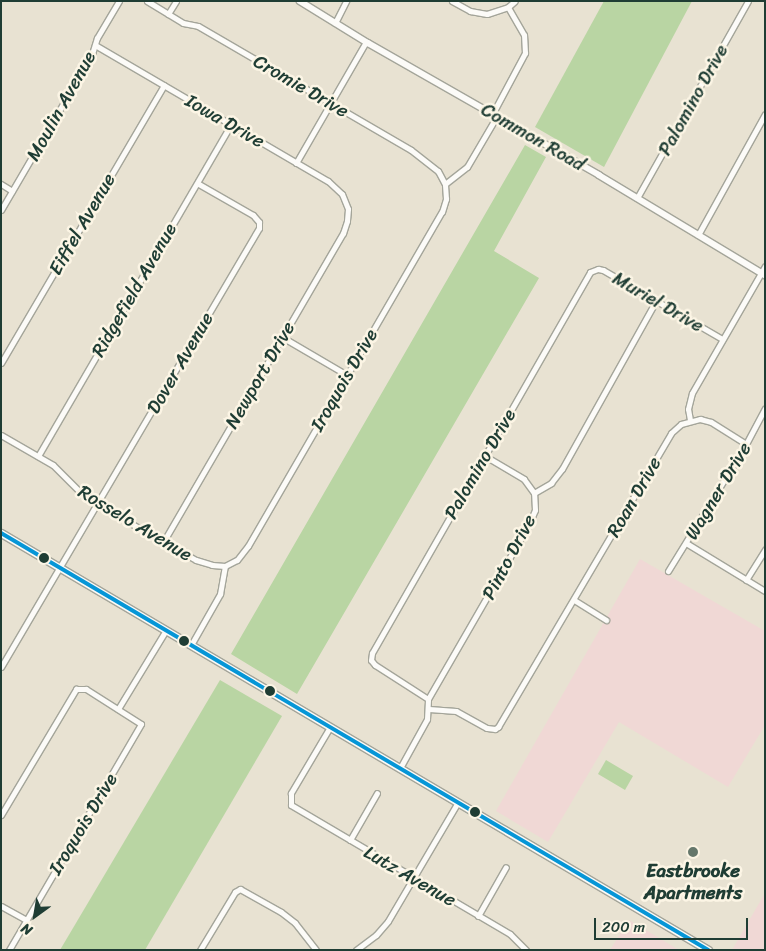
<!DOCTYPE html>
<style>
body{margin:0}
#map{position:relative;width:766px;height:951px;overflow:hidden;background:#e8e2d2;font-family:Sriracha,sans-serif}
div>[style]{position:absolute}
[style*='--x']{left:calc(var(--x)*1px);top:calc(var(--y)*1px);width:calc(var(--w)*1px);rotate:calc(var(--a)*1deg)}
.built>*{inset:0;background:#f0d8d5}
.green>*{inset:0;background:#b9d5a3}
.roads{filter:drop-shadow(1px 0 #a4a59a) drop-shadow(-1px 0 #a4a59a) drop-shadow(0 1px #a4a59a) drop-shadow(0 -1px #a4a59a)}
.minor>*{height:5px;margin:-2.5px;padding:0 2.5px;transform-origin:2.5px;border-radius:2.5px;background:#fcfbf8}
.tertiary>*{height:5.5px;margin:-2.75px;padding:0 2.75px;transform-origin:2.75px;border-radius:2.75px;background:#fcfbf8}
.secondary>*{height:7px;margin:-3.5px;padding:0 3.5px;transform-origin:3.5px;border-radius:3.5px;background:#fcfbf8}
.bus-1>*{height:4px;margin:-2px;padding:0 2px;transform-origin:2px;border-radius:2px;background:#0696d7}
.dots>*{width:14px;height:14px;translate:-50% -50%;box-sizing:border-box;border:2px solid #fcf5e5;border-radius:50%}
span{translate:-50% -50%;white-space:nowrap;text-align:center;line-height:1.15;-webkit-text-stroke:5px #fcf5e5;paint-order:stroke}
.street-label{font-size:19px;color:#1f3d34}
.poi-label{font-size:19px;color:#1f3d34;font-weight:700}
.frame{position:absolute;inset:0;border:2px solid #1f3d34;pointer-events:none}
.north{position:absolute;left:10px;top:891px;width:50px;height:50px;-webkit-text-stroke:4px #fcf5e5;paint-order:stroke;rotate:212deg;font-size:14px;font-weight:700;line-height:20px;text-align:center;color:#1f3d34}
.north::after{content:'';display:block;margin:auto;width:18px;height:22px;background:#1f3d34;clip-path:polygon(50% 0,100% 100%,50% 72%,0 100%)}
.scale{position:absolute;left:594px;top:918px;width:154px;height:22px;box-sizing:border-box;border:2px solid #1f3d34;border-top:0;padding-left:6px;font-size:15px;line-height:18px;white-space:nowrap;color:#1f3d34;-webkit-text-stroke:4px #fcf5e5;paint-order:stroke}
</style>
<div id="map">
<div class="built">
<div style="clip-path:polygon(640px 559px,765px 631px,765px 725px,728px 787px,619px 722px,548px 842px,496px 811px)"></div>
<div style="clip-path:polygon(765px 893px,765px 950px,732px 950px)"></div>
<div style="clip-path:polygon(629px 920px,679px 950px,610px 950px)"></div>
</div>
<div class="green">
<div style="clip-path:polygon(604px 1px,692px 1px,604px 167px,535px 127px)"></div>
<div style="clip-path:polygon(525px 145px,546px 157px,494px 251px,539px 278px,297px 694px,231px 654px)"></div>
<div style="clip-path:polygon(220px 680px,282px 716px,145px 950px,60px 950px)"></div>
<div style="clip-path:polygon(606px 760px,633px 776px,625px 790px,598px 774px)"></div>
</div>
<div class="roads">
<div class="minor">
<div style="--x:147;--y:1;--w:42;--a:31.4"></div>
<div style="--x:183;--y:23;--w:15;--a:11"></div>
<div style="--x:198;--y:26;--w:246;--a:30.2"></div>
<div style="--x:411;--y:150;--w:34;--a:38"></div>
<div style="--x:438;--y:171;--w:15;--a:62"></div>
<div style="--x:452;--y:1;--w:21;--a:29"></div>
<div style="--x:470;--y:11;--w:17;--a:10"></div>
<div style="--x:487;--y:14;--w:22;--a:-18"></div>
<div style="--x:508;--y:7;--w:9;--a:-41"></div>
<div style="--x:168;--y:14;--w:15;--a:-58"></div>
<div style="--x:335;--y:23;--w:25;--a:-63"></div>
<div style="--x:95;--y:45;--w:270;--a:30.3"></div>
<div style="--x:328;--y:181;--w:19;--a:43"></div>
<div style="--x:342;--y:194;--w:16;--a:68"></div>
<div style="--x:348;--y:209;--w:12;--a:95"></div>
<div style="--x:347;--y:221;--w:13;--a:108"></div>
<div style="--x:343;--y:233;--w:358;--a:120.2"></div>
<div style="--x:296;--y:163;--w:140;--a:-60"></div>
<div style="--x:1;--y:184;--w:13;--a:32"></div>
<div style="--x:637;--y:198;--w:226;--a:-60.6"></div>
<div style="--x:1;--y:210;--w:181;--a:-59.7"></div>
<div style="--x:92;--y:54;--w:17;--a:-73"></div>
<div style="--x:97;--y:38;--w:43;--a:-59.3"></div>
<div style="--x:698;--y:235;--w:138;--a:-61"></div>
<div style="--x:282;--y:337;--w:75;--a:30.3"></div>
<div style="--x:1;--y:363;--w:322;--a:-59.6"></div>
<div style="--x:690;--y:420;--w:11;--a:-100"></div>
<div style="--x:688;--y:409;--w:16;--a:-76"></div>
<div style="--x:692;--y:393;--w:146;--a:-60.1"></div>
<div style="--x:1;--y:435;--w:60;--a:30"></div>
<div style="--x:53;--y:465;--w:40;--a:45"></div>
<div style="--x:81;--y:493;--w:21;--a:35"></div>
<div style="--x:98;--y:505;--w:112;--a:29.3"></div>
<div style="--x:196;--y:560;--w:17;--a:17"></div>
<div style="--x:212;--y:565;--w:13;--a:4"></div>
<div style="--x:38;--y:456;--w:383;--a:-59.8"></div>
<div style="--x:534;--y:493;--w:20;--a:-30"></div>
<div style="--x:551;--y:483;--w:18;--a:-52"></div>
<div style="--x:562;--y:469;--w:193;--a:-60.8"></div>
<div style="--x:686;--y:543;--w:92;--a:31.3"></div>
<div style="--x:668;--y:571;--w:149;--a:-58.4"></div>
<div style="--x:746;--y:444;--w:40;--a:-62"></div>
<div style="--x:746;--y:580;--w:36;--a:-58"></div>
<div style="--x:574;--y:600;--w:38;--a:32"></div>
<div style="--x:191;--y:645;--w:59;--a:-60.4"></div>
<div style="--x:220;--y:594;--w:28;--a:-80"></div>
<div style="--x:225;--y:566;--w:13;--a:-27"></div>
<div style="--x:237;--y:560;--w:18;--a:-52"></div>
<div style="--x:248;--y:546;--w:386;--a:-59.9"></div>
<div style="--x:442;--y:212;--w:14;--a:-73"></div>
<div style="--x:446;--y:199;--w:15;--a:-94"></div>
<div style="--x:445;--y:184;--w:28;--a:-38"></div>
<div style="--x:467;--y:167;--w:53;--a:-59.6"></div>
<div style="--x:494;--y:121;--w:10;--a:-90"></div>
<div style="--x:494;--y:111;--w:66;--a:-61.9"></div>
<div style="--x:525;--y:53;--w:18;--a:-93"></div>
<div style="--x:524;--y:35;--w:32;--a:-120"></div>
<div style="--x:1;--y:667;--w:509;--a:-59.56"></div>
<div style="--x:259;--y:228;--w:6;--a:-90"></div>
<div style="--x:259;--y:222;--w:9;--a:-131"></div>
<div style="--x:253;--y:215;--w:64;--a:-150.3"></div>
<div style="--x:428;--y:699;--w:63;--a:-147.3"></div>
<div style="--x:375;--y:665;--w:6;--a:-129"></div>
<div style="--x:371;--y:660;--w:7;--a:-82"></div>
<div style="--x:372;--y:653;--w:439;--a:-60.2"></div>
<div style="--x:590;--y:272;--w:9;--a:-21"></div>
<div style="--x:598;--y:269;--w:5;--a:11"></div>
<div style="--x:603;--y:270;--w:138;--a:30.1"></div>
<div style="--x:118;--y:709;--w:92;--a:-58.7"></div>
<div style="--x:429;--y:709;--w:27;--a:4"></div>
<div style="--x:456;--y:711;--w:35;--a:29"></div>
<div style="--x:487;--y:728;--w:8;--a:7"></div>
<div style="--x:495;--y:729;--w:4;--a:-34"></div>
<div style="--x:498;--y:727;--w:341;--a:-59.5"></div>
<div style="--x:671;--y:433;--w:13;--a:-42"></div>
<div style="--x:681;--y:424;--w:20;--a:-15"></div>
<div style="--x:700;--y:419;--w:11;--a:15"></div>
<div style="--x:711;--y:422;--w:41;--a:32.2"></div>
<div style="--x:330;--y:727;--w:77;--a:120.6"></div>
<div style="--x:291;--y:793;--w:12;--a:90"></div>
<div style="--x:291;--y:805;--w:254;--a:30.5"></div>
<div style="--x:510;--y:934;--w:23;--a:45"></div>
<div style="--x:400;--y:768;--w:56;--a:-61.1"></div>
<div style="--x:427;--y:719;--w:20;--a:-87"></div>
<div style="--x:428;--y:699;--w:202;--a:-60"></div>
<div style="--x:529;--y:524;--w:15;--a:-67"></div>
<div style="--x:535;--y:510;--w:17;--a:-93"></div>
<div style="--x:534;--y:493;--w:17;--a:-126"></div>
<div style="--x:524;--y:479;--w:45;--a:-149.5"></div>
<div style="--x:1;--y:815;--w:147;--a:-59.2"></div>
<div style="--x:76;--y:689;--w:10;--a:0"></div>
<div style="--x:86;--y:689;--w:65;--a:32.5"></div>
<div style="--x:141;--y:724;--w:262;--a:120.3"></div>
<div style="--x:350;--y:840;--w:54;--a:-60.1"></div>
<div style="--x:1;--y:906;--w:29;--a:29"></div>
<div style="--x:478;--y:916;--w:56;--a:-60.3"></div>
<div style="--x:200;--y:950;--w:68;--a:-58.9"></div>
<div style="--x:235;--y:892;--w:6;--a:-31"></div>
<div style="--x:240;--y:889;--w:47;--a:29.3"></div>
<div style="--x:281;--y:912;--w:18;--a:38"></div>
<div style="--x:295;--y:923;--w:34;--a:52"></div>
<div style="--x:356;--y:950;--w:25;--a:-37"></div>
<div style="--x:376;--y:935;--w:18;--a:-49"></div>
<div style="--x:388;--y:921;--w:138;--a:-59.5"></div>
</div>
<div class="tertiary">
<div style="--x:300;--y:1;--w:80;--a:31.7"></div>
<div style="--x:368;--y:43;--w:266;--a:29.7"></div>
<div style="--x:599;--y:175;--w:194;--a:31.1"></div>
</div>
<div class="secondary">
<div style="--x:1;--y:533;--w:821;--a:30.53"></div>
</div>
</div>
<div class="bus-1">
<div style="--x:1;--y:533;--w:821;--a:30.53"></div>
</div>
<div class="dots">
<div style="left:44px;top:558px;background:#1f3d34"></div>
<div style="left:184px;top:641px;background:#1f3d34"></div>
<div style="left:270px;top:691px;background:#1f3d34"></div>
<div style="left:475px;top:812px;background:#1f3d34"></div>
<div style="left:693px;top:852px;background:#65776b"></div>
</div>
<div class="street-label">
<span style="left:301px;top:86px;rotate:30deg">Cromie Drive</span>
<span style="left:693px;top:100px;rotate:-61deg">Palomino Drive</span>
<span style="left:61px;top:106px;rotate:-61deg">Moulin Avenue</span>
<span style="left:225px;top:121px;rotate:30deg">Iowa Drive</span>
<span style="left:533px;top:137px;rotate:30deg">Common Road</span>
<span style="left:82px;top:224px;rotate:-60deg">Eiffel Avenue</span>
<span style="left:134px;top:290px;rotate:-60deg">Ridgefield Avenue</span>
<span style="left:658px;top:302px;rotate:30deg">Muriel Drive</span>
<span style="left:180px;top:363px;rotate:-60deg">Dover Avenue</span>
<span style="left:260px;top:375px;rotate:-60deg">Newport Drive</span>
<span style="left:344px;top:380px;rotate:-60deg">Iroquois Drive</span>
<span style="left:480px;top:464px;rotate:-60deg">Palomino Drive</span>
<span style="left:718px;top:491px;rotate:-59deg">Wagner Drive</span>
<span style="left:634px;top:497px;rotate:-60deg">Roan Drive</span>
<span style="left:135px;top:523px;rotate:31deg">Rosselo Avenue</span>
<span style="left:509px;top:557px;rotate:-62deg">Pinto Drive</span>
<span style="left:83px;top:824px;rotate:-59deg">Iroquois Drive</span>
<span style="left:410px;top:876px;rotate:30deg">Lutz Avenue</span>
</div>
<div class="poi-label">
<span style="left:693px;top:882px">Eastbrooke<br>Apartments</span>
</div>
<div class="frame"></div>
<div class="north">N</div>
<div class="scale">200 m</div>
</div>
